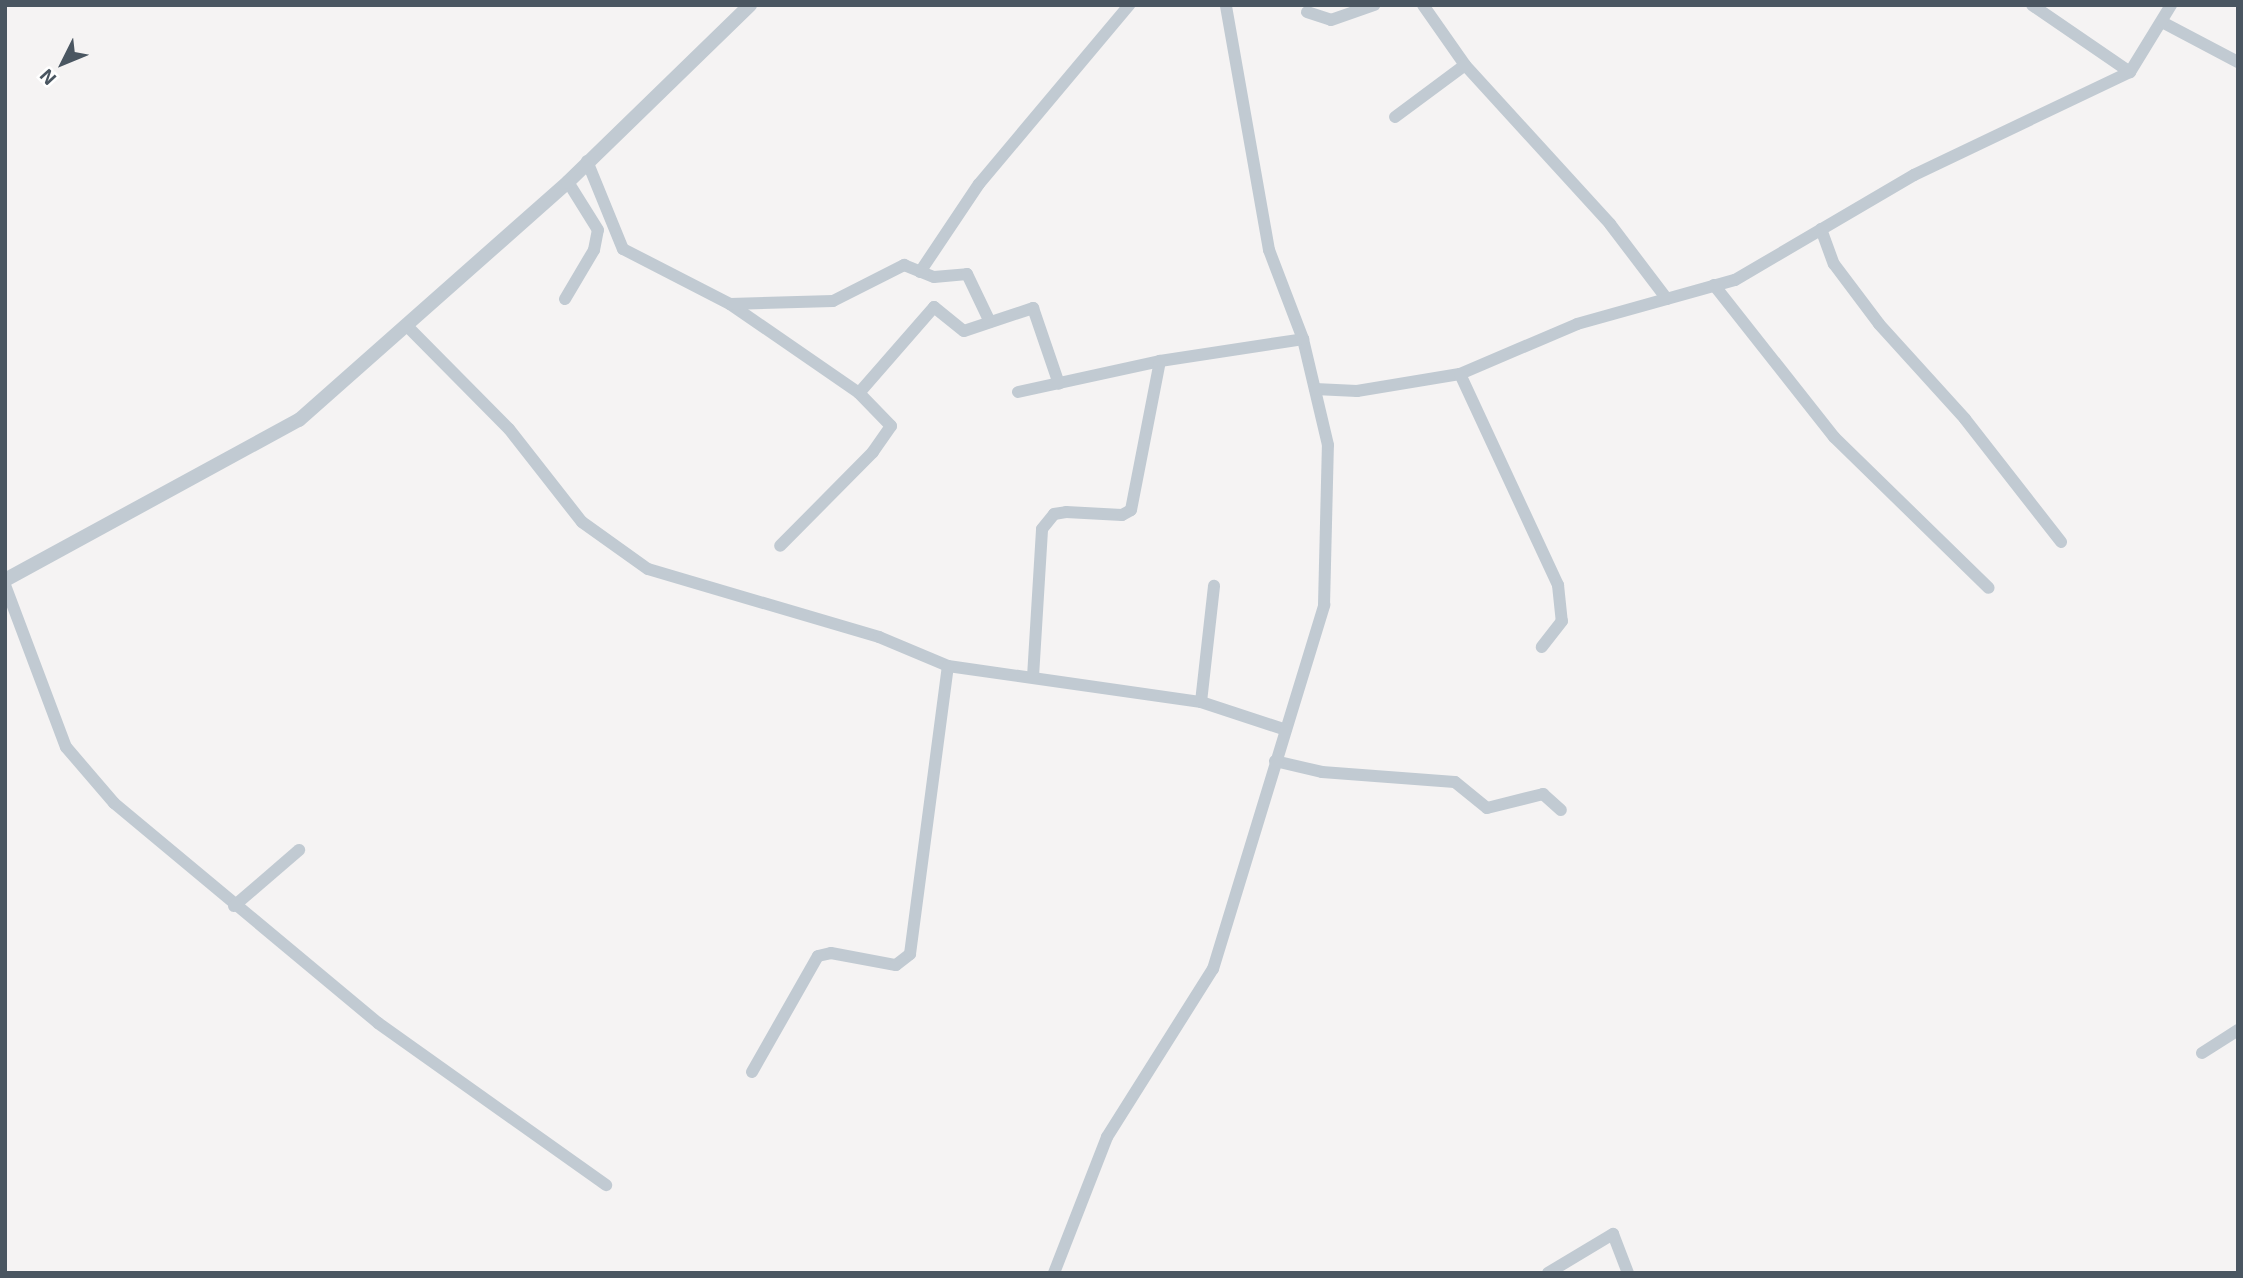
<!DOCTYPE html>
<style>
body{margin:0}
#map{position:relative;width:2243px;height:1278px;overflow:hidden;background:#f5f3f3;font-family:"Exo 2",sans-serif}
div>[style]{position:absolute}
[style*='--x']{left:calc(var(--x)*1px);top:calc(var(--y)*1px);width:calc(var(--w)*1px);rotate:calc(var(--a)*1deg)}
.minor>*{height:12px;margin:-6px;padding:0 6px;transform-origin:6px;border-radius:6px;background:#c1cad2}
.tertiary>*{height:14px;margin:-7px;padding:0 7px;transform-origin:7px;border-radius:7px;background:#c1cad2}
span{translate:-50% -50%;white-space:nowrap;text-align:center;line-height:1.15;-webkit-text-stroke:5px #fff;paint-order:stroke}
.frame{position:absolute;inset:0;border:7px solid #4a5661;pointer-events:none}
.north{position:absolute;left:28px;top:28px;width:70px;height:70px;-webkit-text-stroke:5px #fff;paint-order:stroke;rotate:227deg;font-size:19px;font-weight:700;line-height:28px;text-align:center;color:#4a5661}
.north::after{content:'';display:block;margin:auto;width:24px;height:32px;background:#4a5661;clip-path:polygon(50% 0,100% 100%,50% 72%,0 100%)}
</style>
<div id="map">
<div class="minor">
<div style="--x:1423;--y:5;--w:73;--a:55"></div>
<div style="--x:1465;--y:65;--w:215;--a:47.6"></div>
<div style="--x:1610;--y:224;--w:94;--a:52.8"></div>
<div style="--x:2032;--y:5;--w:119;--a:34.4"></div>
<div style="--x:1307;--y:12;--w:25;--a:18"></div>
<div style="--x:1331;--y:20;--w:46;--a:-19.2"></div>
<div style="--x:2162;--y:22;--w:86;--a:27.8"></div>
<div style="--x:1395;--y:117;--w:87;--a:-36.6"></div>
<div style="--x:587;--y:161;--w:95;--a:67.8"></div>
<div style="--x:623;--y:249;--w:120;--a:27.2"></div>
<div style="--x:730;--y:304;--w:157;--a:34.6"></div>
<div style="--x:859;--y:393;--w:46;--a:45.9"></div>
<div style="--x:891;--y:426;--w:32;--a:125"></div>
<div style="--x:873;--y:452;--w:132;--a:134.7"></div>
<div style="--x:1821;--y:229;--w:37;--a:70"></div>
<div style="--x:1834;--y:264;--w:75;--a:53.1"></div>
<div style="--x:1879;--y:324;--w:128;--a:47.8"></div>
<div style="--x:1965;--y:419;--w:156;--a:52"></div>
<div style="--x:920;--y:272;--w:106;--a:-56.2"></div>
<div style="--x:979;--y:184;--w:234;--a:-50"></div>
<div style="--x:1714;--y:285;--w:194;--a:51.7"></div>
<div style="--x:1834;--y:437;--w:216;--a:44.3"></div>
<div style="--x:565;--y:299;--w:57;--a:-59.4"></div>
<div style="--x:594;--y:250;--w:20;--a:-79"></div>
<div style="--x:598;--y:230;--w:57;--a:-122"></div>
<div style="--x:730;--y:304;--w:103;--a:-1.7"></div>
<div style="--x:833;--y:301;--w:80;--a:-26.9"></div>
<div style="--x:904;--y:265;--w:32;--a:22"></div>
<div style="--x:934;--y:277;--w:33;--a:-5"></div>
<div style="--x:967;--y:274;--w:53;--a:64.4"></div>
<div style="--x:406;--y:325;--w:146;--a:45.3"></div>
<div style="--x:509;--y:429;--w:118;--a:51.9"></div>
<div style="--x:582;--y:522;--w:81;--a:35.5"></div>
<div style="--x:648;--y:569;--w:241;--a:16.4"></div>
<div style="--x:879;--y:637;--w:75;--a:22.8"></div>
<div style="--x:948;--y:666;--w:256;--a:8.1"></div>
<div style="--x:1201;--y:702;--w:89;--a:18.2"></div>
<div style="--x:1460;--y:374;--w:233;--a:65.1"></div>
<div style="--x:1558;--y:585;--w:36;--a:84"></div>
<div style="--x:1562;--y:621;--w:33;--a:128"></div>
<div style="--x:1315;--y:389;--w:42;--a:2.7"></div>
<div style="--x:1357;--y:391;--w:104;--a:-9.4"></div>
<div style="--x:1460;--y:374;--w:127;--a:-23.1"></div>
<div style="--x:1577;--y:324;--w:164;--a:-15.6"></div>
<div style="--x:1735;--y:280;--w:208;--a:-30.4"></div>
<div style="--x:1914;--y:175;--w:239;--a:-25.5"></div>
<div style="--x:2130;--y:72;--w:79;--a:-58.5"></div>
<div style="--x:1018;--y:392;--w:145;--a:-12.3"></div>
<div style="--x:859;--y:393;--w:114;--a:-48.9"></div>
<div style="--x:934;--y:307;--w:38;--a:39"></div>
<div style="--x:964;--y:331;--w:73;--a:-18.4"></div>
<div style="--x:1033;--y:308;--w:80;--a:71.1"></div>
<div style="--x:5;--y:585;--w:173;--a:69.4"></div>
<div style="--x:66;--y:747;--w:74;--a:49.4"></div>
<div style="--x:114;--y:803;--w:344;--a:39.8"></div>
<div style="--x:378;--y:1023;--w:280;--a:35.4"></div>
<div style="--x:1033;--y:677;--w:148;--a:-86.5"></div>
<div style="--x:1042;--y:529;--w:19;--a:-51"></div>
<div style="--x:1054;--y:514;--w:12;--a:-9"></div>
<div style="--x:1066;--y:512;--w:56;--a:3.1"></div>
<div style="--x:1122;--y:515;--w:10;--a:-29"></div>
<div style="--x:1131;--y:510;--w:152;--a:-79"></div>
<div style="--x:1160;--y:361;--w:145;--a:-8.7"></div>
<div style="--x:1201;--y:702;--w:117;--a:-83.6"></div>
<div style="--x:1275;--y:761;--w:48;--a:13.2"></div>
<div style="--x:1322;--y:772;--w:133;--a:4.3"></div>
<div style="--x:1455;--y:782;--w:41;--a:39.1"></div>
<div style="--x:1487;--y:808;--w:58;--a:-14"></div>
<div style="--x:1543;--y:794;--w:24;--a:42"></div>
<div style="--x:234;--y:906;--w:86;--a:-40.7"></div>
<div style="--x:2202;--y:1053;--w:43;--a:-32.6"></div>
<div style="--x:752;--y:1072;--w:133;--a:-60.4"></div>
<div style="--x:818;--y:956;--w:13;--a:-13"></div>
<div style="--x:831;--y:953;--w:66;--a:10.5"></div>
<div style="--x:896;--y:965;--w:18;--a:-38"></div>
<div style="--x:910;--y:954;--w:290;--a:-82.5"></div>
<div style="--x:1054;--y:1273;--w:146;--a:-68.7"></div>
<div style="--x:1107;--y:1137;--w:199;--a:-57.8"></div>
<div style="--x:1213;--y:969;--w:381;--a:-73"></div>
<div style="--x:1324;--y:605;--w:160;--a:-88.6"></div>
<div style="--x:1328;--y:445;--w:109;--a:-103.3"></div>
<div style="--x:1303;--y:339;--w:95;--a:-110.9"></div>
<div style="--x:1269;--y:250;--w:249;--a:-100"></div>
<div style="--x:1548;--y:1273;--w:76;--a:-31"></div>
<div style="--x:1613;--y:1234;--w:42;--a:69"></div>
</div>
<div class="tertiary">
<div style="--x:5;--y:580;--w:335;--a:-28.6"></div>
<div style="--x:299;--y:420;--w:359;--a:-41.5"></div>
<div style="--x:568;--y:182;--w:254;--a:-44.2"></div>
</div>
<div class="frame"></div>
<div class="north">N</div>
</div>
